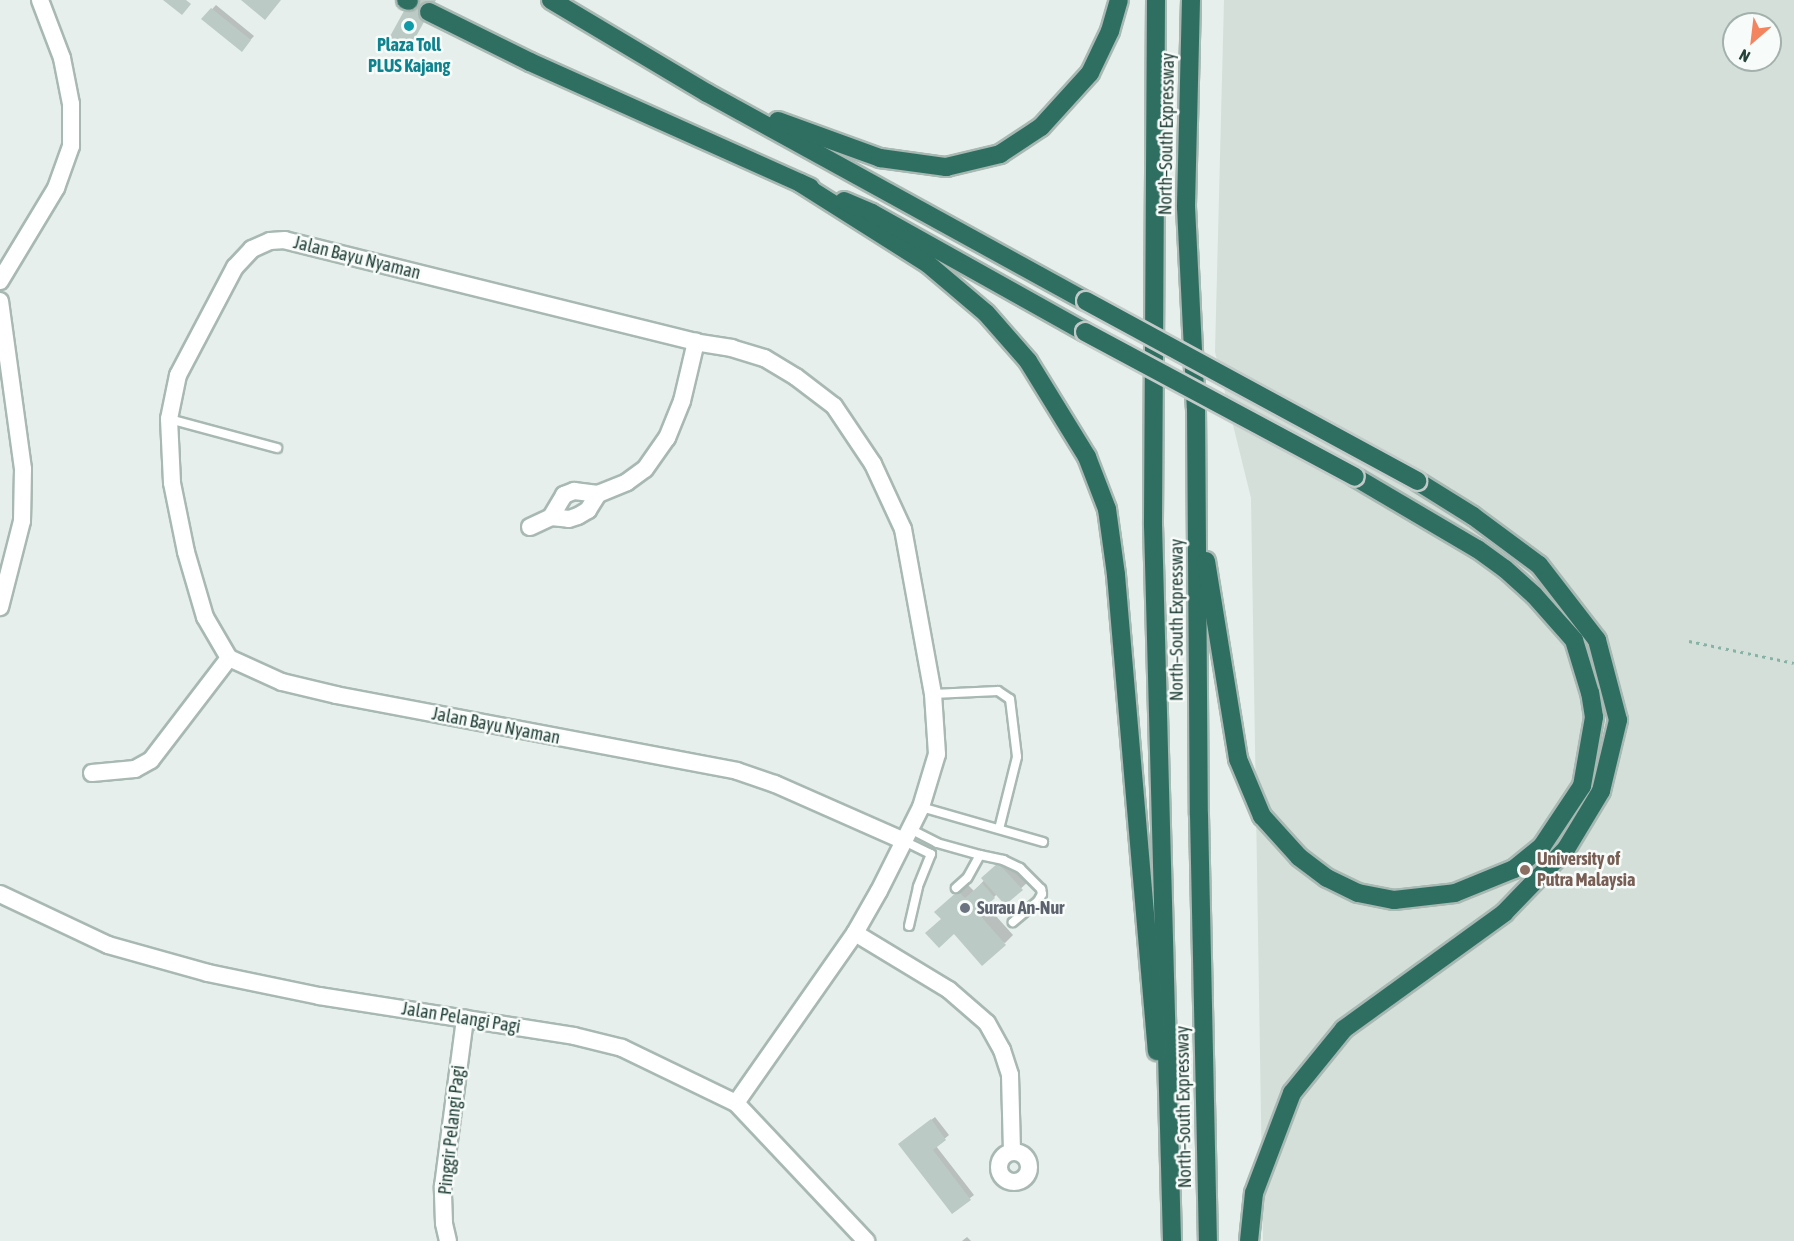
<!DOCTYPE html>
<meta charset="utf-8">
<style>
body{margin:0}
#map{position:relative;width:1794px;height:1241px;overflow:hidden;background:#e6efeb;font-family:"Asap Condensed",sans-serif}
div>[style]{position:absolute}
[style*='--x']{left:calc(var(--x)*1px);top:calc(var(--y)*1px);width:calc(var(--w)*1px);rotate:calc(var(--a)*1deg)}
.built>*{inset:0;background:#d4dfda}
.shadow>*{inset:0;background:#0003}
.building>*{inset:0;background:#bbcac4}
.path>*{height:3px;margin-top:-1.5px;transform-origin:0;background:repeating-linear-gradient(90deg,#86b3a5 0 3px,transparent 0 7.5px)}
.roads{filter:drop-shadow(2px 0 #a8b8b2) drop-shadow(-2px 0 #a8b8b2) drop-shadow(0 2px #a8b8b2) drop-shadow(0 -2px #a8b8b2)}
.service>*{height:8px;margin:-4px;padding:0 4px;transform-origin:4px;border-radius:4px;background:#fff}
.minor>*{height:16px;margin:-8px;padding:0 8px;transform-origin:8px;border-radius:8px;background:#fff}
.minor>.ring{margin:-8px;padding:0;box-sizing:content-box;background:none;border:16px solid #fff;border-radius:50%}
.motorway>*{height:18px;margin:-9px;padding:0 9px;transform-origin:9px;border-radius:9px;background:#2f6f62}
.bridges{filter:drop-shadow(2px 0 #c2cac8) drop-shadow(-2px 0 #c2cac8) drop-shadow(0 2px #c2cac8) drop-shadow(0 -2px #c2cac8)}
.motorway-bridge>*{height:18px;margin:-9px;padding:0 9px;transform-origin:9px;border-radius:9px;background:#2f6f62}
.dots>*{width:16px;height:16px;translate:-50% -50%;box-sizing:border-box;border:3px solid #f7fbf9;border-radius:50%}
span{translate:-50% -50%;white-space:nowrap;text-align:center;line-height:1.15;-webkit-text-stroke:5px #f7fbf9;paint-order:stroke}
.culture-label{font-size:18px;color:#0d838f;font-weight:700}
.street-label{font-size:18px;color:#24423a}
.education-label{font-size:18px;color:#785e54;font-weight:700}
.left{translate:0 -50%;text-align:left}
.worship-label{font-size:18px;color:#5b616d;font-weight:700}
.north{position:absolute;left:1722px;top:12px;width:60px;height:60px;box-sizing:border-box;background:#f7fbf9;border:2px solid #a3b1ad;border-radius:50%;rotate:208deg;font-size:16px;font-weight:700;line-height:24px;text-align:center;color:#24423a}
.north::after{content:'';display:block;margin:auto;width:21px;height:27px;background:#f4845f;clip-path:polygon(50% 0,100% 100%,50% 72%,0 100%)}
</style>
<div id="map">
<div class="built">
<div style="clip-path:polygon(evenodd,1224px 0,1794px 0,1794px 1241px,1263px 1241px,1251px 498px,1215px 352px,1224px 0,1734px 24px,1770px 24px,1770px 60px,1734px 60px,1734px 24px)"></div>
</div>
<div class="shadow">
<div style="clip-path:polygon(216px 5px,254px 36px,245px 46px,203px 19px)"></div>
<div style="clip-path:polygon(1008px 855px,1030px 880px,1005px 903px,997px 894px,986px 905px,1013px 935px,1005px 943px,942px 919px,945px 904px,967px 884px,974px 891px)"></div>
<div style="clip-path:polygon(935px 1117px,949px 1135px,936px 1146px,974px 1195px,952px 1212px,904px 1141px)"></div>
<div style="clip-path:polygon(967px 1237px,971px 1241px,962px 1241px)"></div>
</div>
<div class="building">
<div style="clip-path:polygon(163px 0,186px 0,191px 4px,182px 15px)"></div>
<div style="clip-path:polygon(241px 0,281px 0,265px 20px)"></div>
<div style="clip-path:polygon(410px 0,436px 0,408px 51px,388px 40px)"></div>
<div style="clip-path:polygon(211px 8px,251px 40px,242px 52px,201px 19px)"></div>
<div style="clip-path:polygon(998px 863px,1023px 890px,1005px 905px,981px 878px)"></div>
<div style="clip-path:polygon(982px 883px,995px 898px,978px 913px,1006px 945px,982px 966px,954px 934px,939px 948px,925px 933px,941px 919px,934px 912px,958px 891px,965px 898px)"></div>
<div style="clip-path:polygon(931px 1119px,946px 1140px,933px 1150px,971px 1200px,952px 1214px,898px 1144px)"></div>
</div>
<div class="path">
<div style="--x:1689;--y:641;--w:107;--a:11.8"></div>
</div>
<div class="roads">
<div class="service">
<div style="--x:169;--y:419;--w:112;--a:15"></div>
<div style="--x:933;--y:694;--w:65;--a:-2.6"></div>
<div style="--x:998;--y:691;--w:14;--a:34"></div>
<div style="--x:1010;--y:699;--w:58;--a:83.1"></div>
<div style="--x:1017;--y:757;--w:74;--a:104"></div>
<div style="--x:921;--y:807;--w:127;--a:16"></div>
<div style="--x:910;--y:829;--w:30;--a:27"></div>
<div style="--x:937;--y:843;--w:45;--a:15.6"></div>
<div style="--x:980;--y:855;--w:26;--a:119"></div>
<div style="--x:967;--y:878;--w:15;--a:138"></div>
<div style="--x:904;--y:841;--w:30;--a:26"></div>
<div style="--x:931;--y:854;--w:35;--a:112"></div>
<div style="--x:918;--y:887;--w:40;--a:103"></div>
<div style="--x:980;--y:855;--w:24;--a:12"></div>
<div style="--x:1003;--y:860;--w:19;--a:25"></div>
<div style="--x:1020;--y:868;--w:30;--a:45"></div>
<div style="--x:1041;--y:889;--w:5;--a:79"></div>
<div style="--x:1042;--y:894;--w:8;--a:120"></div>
<div style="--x:1038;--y:901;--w:33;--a:140"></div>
</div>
<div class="minor">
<div style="--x:0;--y:281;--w:109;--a:-58.9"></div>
<div style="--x:56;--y:188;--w:45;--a:-70.3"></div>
<div style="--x:71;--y:146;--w:42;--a:-90"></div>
<div style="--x:71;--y:104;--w:47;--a:-101.1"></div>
<div style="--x:62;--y:58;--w:62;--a:-110.8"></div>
<div style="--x:0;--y:301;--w:170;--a:82.2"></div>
<div style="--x:23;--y:469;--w:52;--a:91.1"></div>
<div style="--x:22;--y:521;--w:89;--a:104.3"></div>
<div style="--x:551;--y:517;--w:26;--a:-59"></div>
<div style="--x:564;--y:495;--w:11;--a:-22"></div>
<div style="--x:574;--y:491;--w:24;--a:7"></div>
<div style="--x:598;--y:494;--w:31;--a:-22"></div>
<div style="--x:627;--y:482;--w:22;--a:-36"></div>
<div style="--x:645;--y:469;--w:38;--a:-55"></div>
<div style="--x:667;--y:438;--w:40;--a:-68"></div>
<div style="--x:682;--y:401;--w:61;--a:-76.7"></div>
<div style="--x:530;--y:527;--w:23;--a:-25"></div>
<div style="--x:551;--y:517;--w:18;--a:6"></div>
<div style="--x:569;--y:519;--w:9;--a:-18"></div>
<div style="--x:578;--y:516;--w:12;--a:-31"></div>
<div style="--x:588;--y:510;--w:19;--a:-58"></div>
<div style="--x:92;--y:773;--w:43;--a:-5.3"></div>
<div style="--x:135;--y:769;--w:18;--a:-29"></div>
<div style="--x:151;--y:760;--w:128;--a:-52.6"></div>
<div style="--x:0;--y:894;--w:119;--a:25.3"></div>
<div style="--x:108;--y:945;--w:104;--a:15.6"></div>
<div style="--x:208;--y:973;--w:113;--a:11.7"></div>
<div style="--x:319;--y:996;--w:258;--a:8.9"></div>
<div style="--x:574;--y:1036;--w:49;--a:14"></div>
<div style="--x:622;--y:1048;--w:127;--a:25.8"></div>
<div style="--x:736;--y:1103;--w:190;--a:46.7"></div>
<div style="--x:855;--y:933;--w:110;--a:31.2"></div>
<div style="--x:949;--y:990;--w:50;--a:41"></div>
<div style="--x:987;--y:1023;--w:31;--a:61"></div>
<div style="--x:1002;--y:1050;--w:26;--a:72"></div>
<div style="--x:1010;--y:1075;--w:76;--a:88.5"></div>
<div style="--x:736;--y:1103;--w:208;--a:-55"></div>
<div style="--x:855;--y:933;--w:48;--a:-60.3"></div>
<div style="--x:879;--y:891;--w:94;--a:-63.4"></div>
<div style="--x:921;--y:807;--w:55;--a:-73.2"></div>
<div style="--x:937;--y:754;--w:60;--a:-93.8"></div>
<div style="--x:933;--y:694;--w:168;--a:-100.3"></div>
<div style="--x:903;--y:529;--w:72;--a:-114.8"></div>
<div style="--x:873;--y:464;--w:70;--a:-123.9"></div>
<div style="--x:834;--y:406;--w:48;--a:-142.7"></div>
<div style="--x:796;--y:377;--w:37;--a:-149"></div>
<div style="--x:764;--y:358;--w:34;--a:-163"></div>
<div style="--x:732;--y:348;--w:36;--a:-171"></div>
<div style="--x:696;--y:342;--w:423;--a:-166.1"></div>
<div style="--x:285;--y:240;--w:15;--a:176"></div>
<div style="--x:270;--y:241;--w:20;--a:156"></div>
<div style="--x:252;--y:249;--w:25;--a:133"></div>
<div style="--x:235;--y:267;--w:122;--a:117.8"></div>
<div style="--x:178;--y:375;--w:45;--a:101.6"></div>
<div style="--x:169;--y:419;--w:64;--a:87.3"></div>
<div style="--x:172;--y:483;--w:70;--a:78.5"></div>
<div style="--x:186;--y:552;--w:68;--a:73.7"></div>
<div style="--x:205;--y:617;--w:48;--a:59.7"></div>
<div style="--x:229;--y:658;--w:58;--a:24.4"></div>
<div style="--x:282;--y:682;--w:56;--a:13.5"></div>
<div style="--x:336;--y:695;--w:408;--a:10.7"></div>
<div style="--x:737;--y:771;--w:40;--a:18.9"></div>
<div style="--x:775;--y:784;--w:141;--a:23.8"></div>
<div class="ring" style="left:999px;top:1152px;width:14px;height:14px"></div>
<div style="--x:448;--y:1241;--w:18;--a:-103"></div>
<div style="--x:444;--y:1223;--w:37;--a:-92"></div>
<div style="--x:443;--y:1186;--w:169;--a:-82.5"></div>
</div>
<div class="motorway">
<div style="--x:406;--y:0;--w:3;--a:18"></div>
<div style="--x:551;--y:0;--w:182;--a:30.8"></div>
<div style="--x:707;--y:93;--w:432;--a:28.8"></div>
<div style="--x:1156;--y:0;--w:525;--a:90.33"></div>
<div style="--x:1153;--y:525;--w:716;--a:88.48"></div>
<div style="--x:1191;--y:0;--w:207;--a:91.4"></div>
<div style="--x:1186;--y:207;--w:201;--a:87.2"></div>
<div style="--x:1196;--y:408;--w:407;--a:89.6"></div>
<div style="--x:1199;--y:815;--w:426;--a:88.8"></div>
<div style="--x:429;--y:12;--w:113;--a:26.3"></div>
<div style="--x:530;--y:62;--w:307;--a:24.1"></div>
<div style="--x:778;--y:121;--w:109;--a:19.9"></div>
<div style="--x:880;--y:158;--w:67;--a:7.8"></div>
<div style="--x:946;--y:167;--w:56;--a:-13.5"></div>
<div style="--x:1000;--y:154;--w:49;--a:-33.4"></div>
<div style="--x:1041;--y:127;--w:73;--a:-47.8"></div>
<div style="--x:1090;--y:73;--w:47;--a:-64.5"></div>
<div style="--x:1110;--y:31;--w:32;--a:-74"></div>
<div style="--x:800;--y:183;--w:151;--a:32.3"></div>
<div style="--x:928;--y:264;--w:76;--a:40.2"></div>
<div style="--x:986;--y:313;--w:64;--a:48.8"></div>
<div style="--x:1028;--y:361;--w:113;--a:58.4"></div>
<div style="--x:1087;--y:457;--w:56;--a:69"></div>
<div style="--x:1107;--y:509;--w:67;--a:82.2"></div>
<div style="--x:1116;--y:575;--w:478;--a:85.1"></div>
<div style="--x:844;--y:201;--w:30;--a:23"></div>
<div style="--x:872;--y:213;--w:244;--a:29.2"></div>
<div style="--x:1206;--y:561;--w:201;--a:80.8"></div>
<div style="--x:1238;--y:759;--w:62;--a:67.2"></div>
<div style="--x:1262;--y:816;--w:55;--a:47.9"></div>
<div style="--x:1299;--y:857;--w:35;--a:37"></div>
<div style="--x:1327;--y:878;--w:34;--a:26"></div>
<div style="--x:1358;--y:893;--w:37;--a:11"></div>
<div style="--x:1394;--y:900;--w:61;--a:-6.5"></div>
<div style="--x:1455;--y:893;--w:64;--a:-22.1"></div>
<div style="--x:1514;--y:869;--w:36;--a:-39"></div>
<div style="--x:1542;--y:846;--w:72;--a:-56.3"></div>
<div style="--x:1582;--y:786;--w:70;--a:-80.1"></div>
<div style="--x:1594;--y:717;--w:24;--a:-99"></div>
<div style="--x:1590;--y:693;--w:55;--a:-106.8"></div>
<div style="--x:1574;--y:640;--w:60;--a:-131.6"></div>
<div style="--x:1534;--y:595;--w:39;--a:-138"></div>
<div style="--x:1505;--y:569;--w:34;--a:-144"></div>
<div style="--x:1477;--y:549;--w:142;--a:-149.5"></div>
<div style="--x:1249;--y:1241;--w:48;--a:-84.1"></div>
<div style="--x:1254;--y:1193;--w:107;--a:-69.2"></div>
<div style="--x:1292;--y:1093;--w:82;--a:-50.9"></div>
<div style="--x:1344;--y:1029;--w:198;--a:-35.9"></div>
<div style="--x:1504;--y:913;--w:89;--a:-45.9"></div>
<div style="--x:1566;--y:849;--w:68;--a:-58.9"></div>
<div style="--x:1601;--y:791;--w:73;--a:-76.5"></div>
<div style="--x:1618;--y:720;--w:83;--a:-104.7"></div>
<div style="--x:1597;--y:640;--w:95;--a:-127.7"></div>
<div style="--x:1539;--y:565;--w:82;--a:-143.4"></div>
<div style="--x:1473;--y:516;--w:66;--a:-148"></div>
</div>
</div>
<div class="bridges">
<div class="motorway-bridge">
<div style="--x:1086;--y:301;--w:377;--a:28.5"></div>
<div style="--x:1085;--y:332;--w:306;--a:28.2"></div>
</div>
</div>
<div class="dots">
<div style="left:409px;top:26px;background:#0f9aa8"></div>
<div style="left:1525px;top:870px;background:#8d6e63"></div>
<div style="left:965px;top:908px;background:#6b7280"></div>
</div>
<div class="culture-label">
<span style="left:409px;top:56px">Plaza Toll<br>PLUS Kajang</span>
</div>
<div class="street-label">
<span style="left:1167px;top:134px;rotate:-89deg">North–South Expressway</span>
<span style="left:357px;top:258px;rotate:14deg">Jalan Bayu Nyaman</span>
<span style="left:1177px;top:620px;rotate:-90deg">North–South Expressway</span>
<span style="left:496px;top:726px;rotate:11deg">Jalan Bayu Nyaman</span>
<span style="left:461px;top:1018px;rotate:9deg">Jalan Pelangi Pagi</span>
<span style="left:1184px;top:1107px;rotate:-91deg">North–South Expressway</span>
<span style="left:452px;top:1130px;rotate:-84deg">Pinggir Pelangi Pagi</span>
</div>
<div class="education-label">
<span class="left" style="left:1537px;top:870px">University of<br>Putra Malaysia</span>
</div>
<div class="worship-label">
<span class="left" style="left:977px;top:908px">Surau An-Nur</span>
</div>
<div class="north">N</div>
</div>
